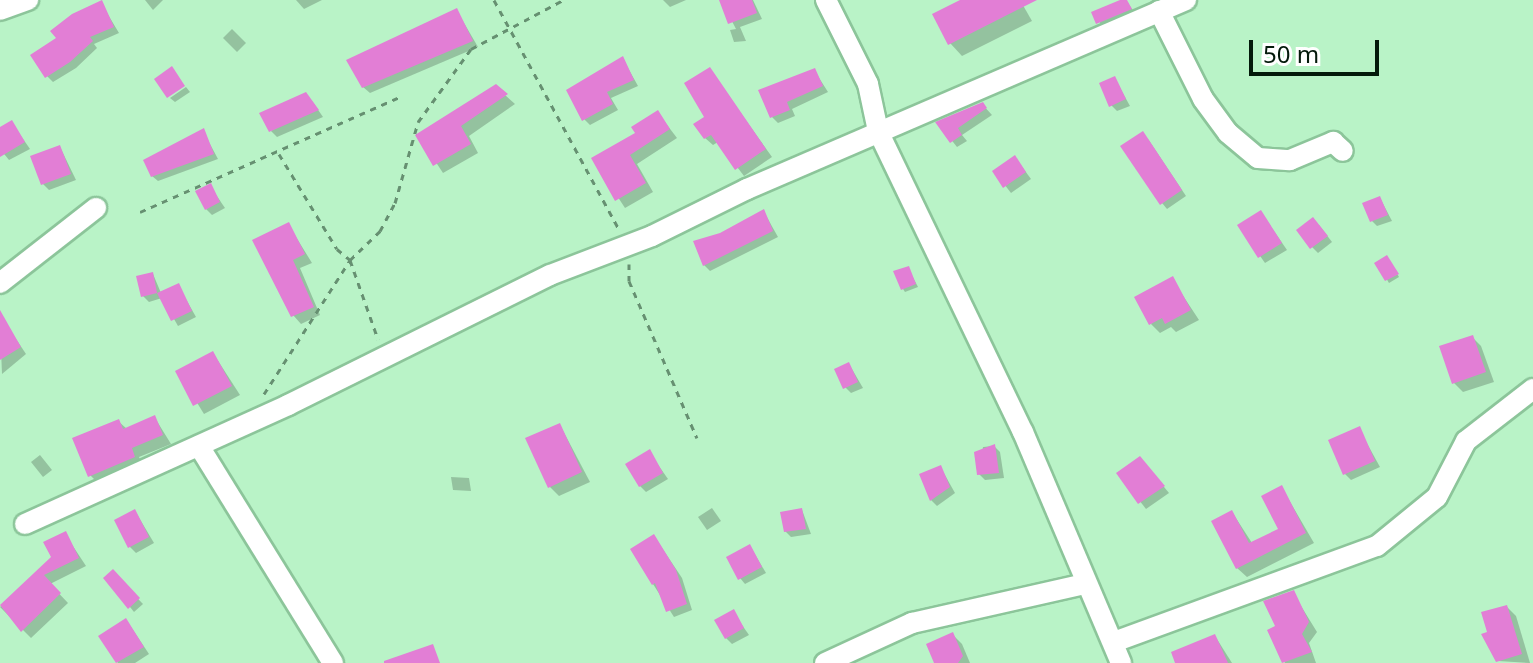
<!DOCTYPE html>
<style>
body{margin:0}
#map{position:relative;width:1533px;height:663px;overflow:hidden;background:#b9f3c7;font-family:"Noto Sans",sans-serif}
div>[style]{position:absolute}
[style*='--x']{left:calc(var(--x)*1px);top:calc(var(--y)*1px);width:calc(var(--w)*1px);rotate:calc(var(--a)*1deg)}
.shadow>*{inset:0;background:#0003}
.building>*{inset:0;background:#e27ed5}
.path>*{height:3px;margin-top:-1.5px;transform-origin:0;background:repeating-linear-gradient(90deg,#669071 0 6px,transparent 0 12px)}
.roads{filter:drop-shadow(2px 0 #8cc59a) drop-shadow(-2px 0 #8cc59a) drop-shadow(0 2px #8cc59a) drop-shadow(0 -2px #8cc59a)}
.minor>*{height:20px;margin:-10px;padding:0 10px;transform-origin:10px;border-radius:10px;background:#fff}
span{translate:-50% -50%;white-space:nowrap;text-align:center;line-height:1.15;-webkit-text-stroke:7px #fff;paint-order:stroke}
.scale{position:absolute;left:1249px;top:40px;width:130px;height:36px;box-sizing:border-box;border:4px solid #041a0b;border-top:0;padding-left:10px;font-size:24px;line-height:28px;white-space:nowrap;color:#041a0b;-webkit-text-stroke:6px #fff;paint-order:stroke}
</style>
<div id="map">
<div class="shadow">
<div style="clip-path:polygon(145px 0,163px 0,153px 10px)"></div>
<div style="clip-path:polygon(296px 0,322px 0,304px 9px)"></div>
<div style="clip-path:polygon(663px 0,686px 0,670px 7px)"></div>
<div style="clip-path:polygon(721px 0,753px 0,762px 19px,740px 27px,746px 41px,734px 42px,730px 30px,736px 29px)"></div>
<div style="clip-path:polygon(965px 0,1020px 0,1032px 21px,962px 56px,950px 43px)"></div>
<div style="clip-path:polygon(1126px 0,1136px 15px,1104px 29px,1094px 13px)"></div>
<div style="clip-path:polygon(101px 3px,119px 33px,94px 44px,97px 48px,76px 68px,53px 82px,47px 76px,59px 39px)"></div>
<div style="clip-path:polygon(457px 11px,478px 47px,370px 93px,363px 87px)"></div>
<div style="clip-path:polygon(232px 29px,246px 43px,237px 52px,223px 38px)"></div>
<div style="clip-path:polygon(623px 59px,638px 86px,611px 98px,618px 110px,590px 125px,584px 119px)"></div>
<div style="clip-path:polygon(710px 70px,772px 157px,744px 176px,718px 142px,713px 145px,705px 138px)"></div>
<div style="clip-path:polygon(814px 70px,828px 92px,792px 109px,795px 116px,778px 123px,772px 117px)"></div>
<div style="clip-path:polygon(1115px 79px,1130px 106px,1117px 111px,1111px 105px)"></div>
<div style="clip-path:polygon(495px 86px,515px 104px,469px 136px,478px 153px,443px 173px,418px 135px)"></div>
<div style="clip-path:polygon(186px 87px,190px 92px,175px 102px,170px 98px)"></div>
<div style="clip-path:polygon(312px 101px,323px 117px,277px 137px,271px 131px)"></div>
<div style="clip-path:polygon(982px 104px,992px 115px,962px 135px,967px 141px,957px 147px,938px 123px)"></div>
<div style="clip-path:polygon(658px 113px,677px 138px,637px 164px,653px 192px,625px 208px,593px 159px,637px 134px)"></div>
<div style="clip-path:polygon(12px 123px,30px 149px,9px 160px,0 149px,0 129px)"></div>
<div style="clip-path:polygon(203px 131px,218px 159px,158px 181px,152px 176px)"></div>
<div style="clip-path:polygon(1148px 139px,1186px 196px,1167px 209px,1162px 203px)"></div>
<div style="clip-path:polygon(60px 147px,76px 180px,49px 190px,43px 184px)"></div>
<div style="clip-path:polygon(1020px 164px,1031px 179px,1011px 193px,994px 171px)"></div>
<div style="clip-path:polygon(210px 186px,225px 208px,212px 215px,206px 209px)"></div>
<div style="clip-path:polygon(1380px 198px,1392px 221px,1377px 226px,1371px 220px)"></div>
<div style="clip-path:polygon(764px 212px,778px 237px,710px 271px,704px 265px,720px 235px)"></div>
<div style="clip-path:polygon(1261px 212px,1287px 250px,1265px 263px,1239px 226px)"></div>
<div style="clip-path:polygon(288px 224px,312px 263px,300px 268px,320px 315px,301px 324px,293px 315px)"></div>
<div style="clip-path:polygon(1319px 225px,1332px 242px,1318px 253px,1312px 247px)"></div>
<div style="clip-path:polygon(1389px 260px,1399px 277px,1389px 283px,1377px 263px)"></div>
<div style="clip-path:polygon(908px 268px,918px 287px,905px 292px,903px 289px)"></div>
<div style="clip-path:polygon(153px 274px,161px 293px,178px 285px,196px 317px,178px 326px,162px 298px,149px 302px,143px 296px)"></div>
<div style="clip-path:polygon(1172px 279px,1199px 320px,1176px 332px,1171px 327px,1160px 333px,1151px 324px)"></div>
<div style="clip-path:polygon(6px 324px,26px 354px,2px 374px,0 326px)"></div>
<div style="clip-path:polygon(1472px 337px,1481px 346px,1494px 382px,1463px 392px,1454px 383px)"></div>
<div style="clip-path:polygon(213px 353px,240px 395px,204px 414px,178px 372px)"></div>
<div style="clip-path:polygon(849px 364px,863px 388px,851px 393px,845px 387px)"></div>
<div style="clip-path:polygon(155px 418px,171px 444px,139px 457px,143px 466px,99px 484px,90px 475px,118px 421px,127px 429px)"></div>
<div style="clip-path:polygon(560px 425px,590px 482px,559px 496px,550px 487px)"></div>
<div style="clip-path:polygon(1359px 429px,1380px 467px,1351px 480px,1345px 474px)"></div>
<div style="clip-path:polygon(994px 446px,1000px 452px,1004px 478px,985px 480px,979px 474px,983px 447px)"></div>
<div style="clip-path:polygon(649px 452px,668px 479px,646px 492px,640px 486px)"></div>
<div style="clip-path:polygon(40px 455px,52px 470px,43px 477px,31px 462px)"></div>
<div style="clip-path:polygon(1145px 464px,1169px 493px,1146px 509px,1118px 473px)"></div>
<div style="clip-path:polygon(941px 468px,955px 493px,937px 506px,931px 500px)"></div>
<div style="clip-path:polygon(451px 477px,469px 478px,471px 491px,453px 490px)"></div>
<div style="clip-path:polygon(1282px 488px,1314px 543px,1247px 577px,1237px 568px,1232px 512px,1252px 543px,1280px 529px)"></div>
<div style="clip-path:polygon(712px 508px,721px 521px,707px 530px,698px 517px)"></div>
<div style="clip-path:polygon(802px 510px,811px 534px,791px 537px,785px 531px)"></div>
<div style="clip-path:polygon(135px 511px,154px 543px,136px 553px,130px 547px)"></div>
<div style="clip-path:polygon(65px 534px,86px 566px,50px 584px,68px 603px,31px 638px,0 607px,53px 557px)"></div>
<div style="clip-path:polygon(654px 536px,682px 578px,692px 610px,674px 617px,653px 584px)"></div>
<div style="clip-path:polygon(750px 546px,766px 573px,745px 584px,740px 578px)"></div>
<div style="clip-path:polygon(112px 572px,143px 604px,134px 612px,130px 607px)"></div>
<div style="clip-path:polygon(1293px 593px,1317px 632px,1309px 643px,1316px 663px,1285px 663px,1269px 631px,1278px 627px)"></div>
<div style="clip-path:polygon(1507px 607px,1516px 616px,1530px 663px,1498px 661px)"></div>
<div style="clip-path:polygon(733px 612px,749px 635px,732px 644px,726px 638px)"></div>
<div style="clip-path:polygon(131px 627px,149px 654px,135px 663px,118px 663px,101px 636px)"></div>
<div style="clip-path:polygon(953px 635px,962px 644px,970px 663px,937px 663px)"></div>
<div style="clip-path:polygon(1215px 636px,1232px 663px,1177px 663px)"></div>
</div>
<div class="building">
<div style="clip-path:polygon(102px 0,114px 27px,90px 37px,93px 41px,70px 62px,45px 78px,30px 55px,56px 38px,50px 31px,72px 14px)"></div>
<div style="clip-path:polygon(719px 0,752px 0,757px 13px,728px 24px)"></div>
<div style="clip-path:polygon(960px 0,1037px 0,948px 45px,932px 14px)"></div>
<div style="clip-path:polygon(1120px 0,1127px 0,1132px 9px,1096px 24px,1091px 12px)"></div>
<div style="clip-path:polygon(457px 8px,473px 41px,362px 88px,346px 60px)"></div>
<div style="clip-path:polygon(623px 56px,634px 80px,607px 92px,613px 104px,582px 121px,566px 90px)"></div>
<div style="clip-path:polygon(172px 66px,185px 86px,167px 98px,154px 79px)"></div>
<div style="clip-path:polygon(710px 67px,766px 149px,735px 170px,711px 135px,704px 139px,693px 124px,704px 117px,684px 83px)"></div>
<div style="clip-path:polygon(815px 68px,823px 86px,787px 102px,790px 110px,770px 118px,758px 90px)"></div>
<div style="clip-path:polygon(1115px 76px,1126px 99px,1109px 107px,1099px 83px)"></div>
<div style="clip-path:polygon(496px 84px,508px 94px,461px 126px,471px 144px,433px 166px,415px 135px)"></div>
<div style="clip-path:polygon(306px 92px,319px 110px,269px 132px,259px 113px)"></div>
<div style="clip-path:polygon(983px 102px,987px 108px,958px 128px,962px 135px,950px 143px,935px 122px)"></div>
<div style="clip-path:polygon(658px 110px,670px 129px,630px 155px,646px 183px,615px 201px,591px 158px,635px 133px,631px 127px)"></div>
<div style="clip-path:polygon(12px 120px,25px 142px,0 157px,0 127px)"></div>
<div style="clip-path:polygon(204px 128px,214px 154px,151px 177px,143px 160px)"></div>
<div style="clip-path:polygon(1143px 131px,1182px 190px,1160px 205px,1120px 146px)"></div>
<div style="clip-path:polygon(60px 145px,71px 174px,41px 185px,30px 156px)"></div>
<div style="clip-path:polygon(1015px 155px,1026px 172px,1003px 188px,992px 171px)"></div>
<div style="clip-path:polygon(211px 183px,220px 202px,205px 210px,195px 191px)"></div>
<div style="clip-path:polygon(1380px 196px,1388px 215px,1370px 222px,1362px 203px)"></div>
<div style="clip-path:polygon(764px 209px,773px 231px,703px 266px,693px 241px,720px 233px)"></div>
<div style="clip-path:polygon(1261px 210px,1282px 243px,1258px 258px,1237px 225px)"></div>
<div style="clip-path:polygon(1313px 217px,1328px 236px,1310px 249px,1296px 230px)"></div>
<div style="clip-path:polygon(289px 222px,305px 254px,293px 260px,314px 307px,291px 317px,252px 240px)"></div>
<div style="clip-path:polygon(1387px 255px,1399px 274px,1385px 281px,1374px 263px)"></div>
<div style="clip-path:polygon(909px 266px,916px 284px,901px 290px,893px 271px)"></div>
<div style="clip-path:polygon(153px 272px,157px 293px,141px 297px,136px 276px)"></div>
<div style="clip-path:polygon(1173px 276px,1191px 310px,1165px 324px,1162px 318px,1149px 325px,1134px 297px)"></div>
<div style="clip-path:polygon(179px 283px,192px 311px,171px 321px,157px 293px)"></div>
<div style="clip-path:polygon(0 310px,21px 347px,0 360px)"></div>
<div style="clip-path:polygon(1473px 335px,1486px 372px,1452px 384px,1439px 346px)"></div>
<div style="clip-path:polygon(213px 351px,232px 386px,193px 406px,175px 371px)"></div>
<div style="clip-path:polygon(849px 362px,858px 382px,843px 389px,834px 369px)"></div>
<div style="clip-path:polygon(155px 415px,163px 435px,132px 448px,135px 457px,88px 477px,72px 438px,119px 419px,123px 429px)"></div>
<div style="clip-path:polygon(560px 423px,582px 472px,548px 488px,525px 438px)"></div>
<div style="clip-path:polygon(1360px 426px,1375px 461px,1343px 475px,1328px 440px)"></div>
<div style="clip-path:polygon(995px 444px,999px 473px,977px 475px,974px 452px)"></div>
<div style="clip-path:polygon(650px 449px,663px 473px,639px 487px,625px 464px)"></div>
<div style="clip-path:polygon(1140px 456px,1165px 486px,1138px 504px,1116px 473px)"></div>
<div style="clip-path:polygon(941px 465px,950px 487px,930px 501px,919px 474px)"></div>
<div style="clip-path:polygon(1282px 485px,1306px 533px,1236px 569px,1211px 521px,1232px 510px,1249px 543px,1278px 529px,1261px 496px)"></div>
<div style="clip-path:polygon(802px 508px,806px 529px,784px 532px,780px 512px)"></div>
<div style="clip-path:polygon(135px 509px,149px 537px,128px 548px,114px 520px)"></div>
<div style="clip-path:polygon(66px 531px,79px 558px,44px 575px,61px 593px,21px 632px,0 605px,51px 557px,43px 542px)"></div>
<div style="clip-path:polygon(654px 534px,676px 570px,687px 604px,666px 612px,655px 583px,652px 585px,630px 549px)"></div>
<div style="clip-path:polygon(750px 544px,762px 567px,738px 580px,726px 557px)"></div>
<div style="clip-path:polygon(113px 569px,140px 598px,128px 609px,103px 578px)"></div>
<div style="clip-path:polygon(1294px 590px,1309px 622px,1302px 634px,1312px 652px,1282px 663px,1267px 630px,1275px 626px,1263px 601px)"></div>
<div style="clip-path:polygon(1507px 605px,1522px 654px,1496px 662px,1481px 634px,1487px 632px,1481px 612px)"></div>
<div style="clip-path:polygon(734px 609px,744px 628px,725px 639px,714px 620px)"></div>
<div style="clip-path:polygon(126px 618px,144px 647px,116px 663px,98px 636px)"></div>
<div style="clip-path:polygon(953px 632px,963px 656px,958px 663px,934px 663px,926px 644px)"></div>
<div style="clip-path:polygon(1215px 634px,1228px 663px,1175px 663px,1171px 652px)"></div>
<div style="clip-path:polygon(433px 644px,440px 663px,384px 663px,384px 661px)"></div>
</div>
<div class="path">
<div style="--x:494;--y:0;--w:263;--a:61.4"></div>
<div style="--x:279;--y:154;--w:111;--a:58.6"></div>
<div style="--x:337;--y:249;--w:17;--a:40"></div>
<div style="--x:350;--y:260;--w:84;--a:70.5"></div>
<div style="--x:140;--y:212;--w:283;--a:-23.9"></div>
<div style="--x:629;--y:264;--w:17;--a:90"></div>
<div style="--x:629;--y:281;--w:171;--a:66.6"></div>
<div style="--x:264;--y:394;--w:159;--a:-57.3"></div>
<div style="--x:350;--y:260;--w:42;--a:-44"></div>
<div style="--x:380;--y:231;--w:32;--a:-62"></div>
<div style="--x:395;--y:203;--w:84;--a:-74.1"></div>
<div style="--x:418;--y:122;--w:90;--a:-54"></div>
<div style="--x:471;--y:49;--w:104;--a:-28"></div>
</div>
<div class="roads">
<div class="minor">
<div style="--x:826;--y:0;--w:94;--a:63.4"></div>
<div style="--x:868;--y:84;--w:48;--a:78"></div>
<div style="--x:878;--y:131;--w:334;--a:64.3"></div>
<div style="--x:1023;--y:432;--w:251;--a:67"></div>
<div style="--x:0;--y:10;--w:30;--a:-20"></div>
<div style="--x:1159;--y:11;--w:98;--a:63.4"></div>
<div style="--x:1203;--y:99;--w:42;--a:53.7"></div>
<div style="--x:1228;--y:133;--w:39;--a:40"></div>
<div style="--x:1258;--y:158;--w:32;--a:4"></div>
<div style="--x:1290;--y:160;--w:47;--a:-22.7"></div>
<div style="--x:1333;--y:142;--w:13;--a:42"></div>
<div style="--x:0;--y:283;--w:122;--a:-38"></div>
<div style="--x:199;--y:446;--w:255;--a:58.3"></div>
<div style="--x:25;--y:524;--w:289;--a:-24.3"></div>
<div style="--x:288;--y:405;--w:292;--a:-26.4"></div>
<div style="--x:550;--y:275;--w:109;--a:-20.9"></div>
<div style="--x:652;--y:236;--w:106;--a:-26.3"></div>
<div style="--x:747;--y:189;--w:478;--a:-23.3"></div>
<div style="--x:1114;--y:642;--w:280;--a:-20.1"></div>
<div style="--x:1377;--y:546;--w:77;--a:-39.2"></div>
<div style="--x:1437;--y:497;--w:63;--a:-62.6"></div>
<div style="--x:1466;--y:441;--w:85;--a:-37.8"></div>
<div style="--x:825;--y:663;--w:96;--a:-24.7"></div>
<div style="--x:912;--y:623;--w:177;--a:-12.7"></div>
</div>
</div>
<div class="scale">50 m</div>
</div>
